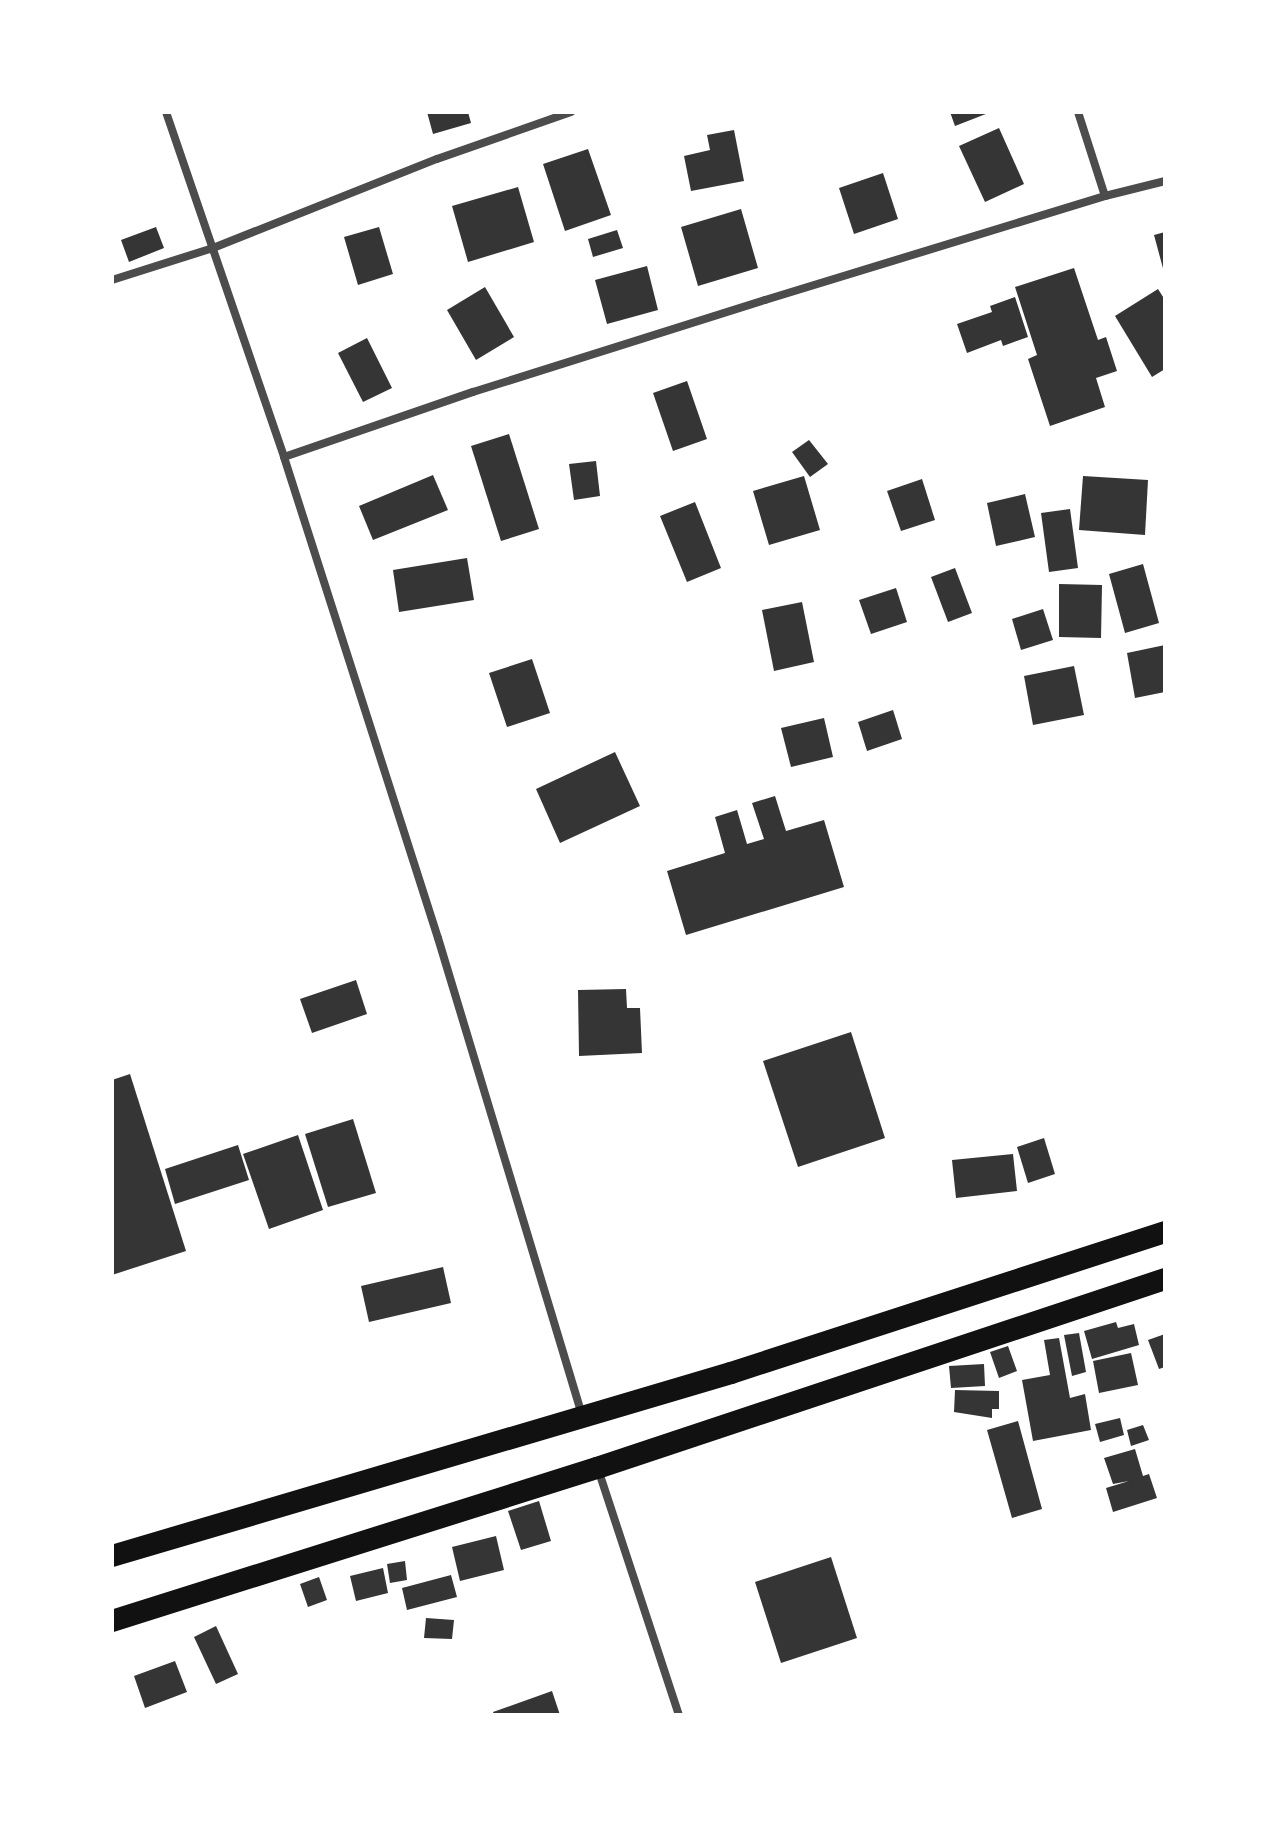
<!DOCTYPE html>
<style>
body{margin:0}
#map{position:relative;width:1277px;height:1827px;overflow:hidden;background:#fff;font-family:"Playfair Display",serif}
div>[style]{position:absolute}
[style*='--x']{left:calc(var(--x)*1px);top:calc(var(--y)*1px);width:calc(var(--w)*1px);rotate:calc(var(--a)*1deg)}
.building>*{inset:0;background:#353535}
.minor>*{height:8px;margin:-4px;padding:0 4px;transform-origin:4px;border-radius:4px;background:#4c4c4c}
.trunk>*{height:22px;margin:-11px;padding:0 11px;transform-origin:11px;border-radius:11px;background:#111}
span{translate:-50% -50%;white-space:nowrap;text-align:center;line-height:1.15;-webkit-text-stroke:7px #fff;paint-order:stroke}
.frame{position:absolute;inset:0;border:114px solid #fff;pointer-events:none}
</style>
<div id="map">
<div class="building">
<div style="clip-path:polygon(427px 112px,468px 112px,471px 123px,433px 134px)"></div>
<div style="clip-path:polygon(950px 112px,991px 112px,955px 126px)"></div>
<div style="clip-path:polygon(999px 128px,1024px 184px,985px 202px,959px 146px)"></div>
<div style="clip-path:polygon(734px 130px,744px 181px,691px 191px,684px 156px,710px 150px,707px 135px)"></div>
<div style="clip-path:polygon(588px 149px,611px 215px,565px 231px,543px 164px)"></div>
<div style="clip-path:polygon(883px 173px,898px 219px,854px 234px,839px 188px)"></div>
<div style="clip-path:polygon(518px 187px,534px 242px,468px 262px,452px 206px)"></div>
<div style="clip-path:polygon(741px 209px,758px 268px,698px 286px,681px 227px)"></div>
<div style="clip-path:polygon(156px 227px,164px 248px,129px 262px,121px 240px)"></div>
<div style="clip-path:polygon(379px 227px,393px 274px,358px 285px,344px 237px)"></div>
<div style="clip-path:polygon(617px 230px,623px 248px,593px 257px,588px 239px)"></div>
<div style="clip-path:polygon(1165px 232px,1165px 272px,1164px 272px,1154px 235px)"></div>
<div style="clip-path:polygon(647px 266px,658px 310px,607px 324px,595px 280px)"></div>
<div style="clip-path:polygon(1074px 268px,1098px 340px,1106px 337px,1117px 371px,1096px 378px,1105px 407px,1050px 426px,1028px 359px,1037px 355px,1015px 287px)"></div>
<div style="clip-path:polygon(485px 287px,514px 337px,476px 360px,447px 310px)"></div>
<div style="clip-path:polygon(1158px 289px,1165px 300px,1165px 369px,1152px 377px,1115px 316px)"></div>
<div style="clip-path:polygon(1015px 297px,1028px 337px,1003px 346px,1001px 340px,967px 353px,957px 324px,992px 312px,990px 306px)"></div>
<div style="clip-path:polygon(367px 338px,392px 388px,363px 402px,338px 353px)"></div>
<div style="clip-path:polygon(687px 381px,707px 439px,673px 451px,653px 393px)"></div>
<div style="clip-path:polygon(509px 434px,539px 529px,501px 541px,471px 446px)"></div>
<div style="clip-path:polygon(809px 440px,828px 464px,810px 477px,792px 452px)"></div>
<div style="clip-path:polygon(596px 461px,600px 496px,574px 500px,569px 464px)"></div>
<div style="clip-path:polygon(433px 475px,448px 510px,373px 540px,359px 506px)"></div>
<div style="clip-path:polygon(804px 476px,820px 530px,769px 545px,753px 491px)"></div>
<div style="clip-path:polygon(1083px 476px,1148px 480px,1145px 535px,1079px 530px)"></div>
<div style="clip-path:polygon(922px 479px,935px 520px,901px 531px,887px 491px)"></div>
<div style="clip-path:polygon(1025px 494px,1035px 537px,996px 546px,987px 503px)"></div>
<div style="clip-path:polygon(695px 502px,721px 568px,687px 582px,660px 516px)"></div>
<div style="clip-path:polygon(1070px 509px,1078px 568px,1049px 572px,1041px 513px)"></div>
<div style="clip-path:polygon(467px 558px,474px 600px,399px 612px,393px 570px)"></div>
<div style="clip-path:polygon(1143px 564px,1159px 623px,1125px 633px,1109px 574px)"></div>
<div style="clip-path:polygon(955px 568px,972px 613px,948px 622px,931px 577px)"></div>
<div style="clip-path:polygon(1059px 584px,1102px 585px,1101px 638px,1059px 637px)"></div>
<div style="clip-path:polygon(896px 588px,907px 622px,871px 634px,859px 600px)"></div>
<div style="clip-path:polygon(802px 602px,814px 662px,774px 671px,762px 610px)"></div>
<div style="clip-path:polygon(1043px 609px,1053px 640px,1021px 650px,1012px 619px)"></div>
<div style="clip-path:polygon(1165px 645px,1165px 692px,1135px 698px,1127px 653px)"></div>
<div style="clip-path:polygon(532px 659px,550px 713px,507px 727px,489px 673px)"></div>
<div style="clip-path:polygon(1074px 666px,1084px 715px,1033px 725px,1024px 676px)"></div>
<div style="clip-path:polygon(893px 710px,902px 739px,867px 751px,858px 722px)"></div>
<div style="clip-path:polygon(824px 718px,833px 757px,791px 767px,781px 728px)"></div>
<div style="clip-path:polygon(615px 752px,640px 806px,560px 843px,536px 789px)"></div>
<div style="clip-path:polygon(775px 796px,786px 831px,824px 820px,844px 887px,686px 935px,667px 871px,725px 853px,715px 817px,737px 810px,747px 844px,764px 839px,752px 803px)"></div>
<div style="clip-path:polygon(356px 980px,367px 1014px,312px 1033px,300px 999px)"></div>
<div style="clip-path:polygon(626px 989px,627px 1008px,640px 1008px,642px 1053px,579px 1056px,578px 990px)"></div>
<div style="clip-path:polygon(851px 1032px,885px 1138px,798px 1167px,763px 1061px)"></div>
<div style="clip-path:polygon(130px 1074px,186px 1251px,112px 1275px,112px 1080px)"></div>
<div style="clip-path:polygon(353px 1119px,376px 1193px,328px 1207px,305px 1134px)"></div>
<div style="clip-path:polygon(298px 1135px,323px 1210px,269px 1229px,243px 1154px)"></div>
<div style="clip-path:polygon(1044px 1138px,1055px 1174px,1028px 1183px,1017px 1147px)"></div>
<div style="clip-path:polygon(238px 1145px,249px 1180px,175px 1204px,165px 1169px)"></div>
<div style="clip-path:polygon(1013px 1154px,1017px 1191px,956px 1198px,952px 1160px)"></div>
<div style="clip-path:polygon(443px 1267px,451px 1303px,369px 1322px,361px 1286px)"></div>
<div style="clip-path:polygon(1116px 1322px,1118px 1328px,1134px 1324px,1139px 1345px,1092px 1359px,1084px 1331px)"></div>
<div style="clip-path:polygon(1079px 1333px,1086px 1372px,1072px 1376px,1064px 1335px)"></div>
<div style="clip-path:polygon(1165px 1334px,1165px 1367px,1159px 1369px,1148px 1340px)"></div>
<div style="clip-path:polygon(1059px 1338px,1070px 1398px,1085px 1394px,1091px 1430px,1033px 1441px,1022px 1380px,1050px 1375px,1044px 1340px)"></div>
<div style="clip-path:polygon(1008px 1346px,1017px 1371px,999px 1378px,990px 1352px)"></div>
<div style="clip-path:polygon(1131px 1353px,1138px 1385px,1099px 1393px,1093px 1361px)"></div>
<div style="clip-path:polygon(984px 1364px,985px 1386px,951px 1388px,949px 1366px)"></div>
<div style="clip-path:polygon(955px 1390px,999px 1391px,999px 1409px,992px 1409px,992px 1418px,954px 1412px)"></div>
<div style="clip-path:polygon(1120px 1418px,1124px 1435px,1100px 1442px,1095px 1424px)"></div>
<div style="clip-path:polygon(1018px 1421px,1042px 1509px,1012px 1518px,987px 1430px)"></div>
<div style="clip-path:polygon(1143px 1425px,1149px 1440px,1131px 1446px,1127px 1430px)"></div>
<div style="clip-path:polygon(1135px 1449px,1143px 1476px,1149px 1474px,1157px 1498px,1113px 1512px,1106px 1488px,1129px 1481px,1113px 1484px,1104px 1458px)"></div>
<div style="clip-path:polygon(539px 1501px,551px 1541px,521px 1550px,508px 1511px)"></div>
<div style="clip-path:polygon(496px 1536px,504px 1570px,460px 1581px,452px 1547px)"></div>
<div style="clip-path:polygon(831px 1557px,857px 1638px,781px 1663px,755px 1582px)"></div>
<div style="clip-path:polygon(405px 1561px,407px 1580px,390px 1583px,387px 1564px)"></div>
<div style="clip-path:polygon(383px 1568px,388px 1593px,356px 1601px,350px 1576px)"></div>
<div style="clip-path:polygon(451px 1575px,457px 1597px,407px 1610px,402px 1588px)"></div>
<div style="clip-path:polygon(319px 1577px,327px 1600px,308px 1607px,300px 1584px)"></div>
<div style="clip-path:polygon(426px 1618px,454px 1620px,452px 1639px,424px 1638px)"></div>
<div style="clip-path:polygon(216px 1626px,238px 1674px,216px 1684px,194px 1637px)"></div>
<div style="clip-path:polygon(175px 1661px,187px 1692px,145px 1708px,134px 1676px)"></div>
<div style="clip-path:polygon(552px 1691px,560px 1715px,494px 1715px,493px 1712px)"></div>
</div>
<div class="minor">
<div style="--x:166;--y:112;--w:365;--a:71.1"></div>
<div style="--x:284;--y:457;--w:505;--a:72.25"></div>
<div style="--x:438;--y:938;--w:498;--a:73.2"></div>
<div style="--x:1078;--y:112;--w:88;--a:72.2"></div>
<div style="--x:112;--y:280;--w:106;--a:-17.6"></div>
<div style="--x:213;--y:248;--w:241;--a:-21.7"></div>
<div style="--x:437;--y:159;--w:142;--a:-19.3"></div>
<div style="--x:284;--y:457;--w:200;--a:-19"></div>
<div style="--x:473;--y:392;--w:306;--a:-17.5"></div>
<div style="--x:765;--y:300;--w:356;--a:-17"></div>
<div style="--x:1105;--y:196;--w:62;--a:-14"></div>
<div style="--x:598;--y:1469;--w:259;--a:71.8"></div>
</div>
<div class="trunk">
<div style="--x:112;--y:1556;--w:645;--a:-16.47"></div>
<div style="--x:731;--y:1373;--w:456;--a:-18"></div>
<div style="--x:112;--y:1621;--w:509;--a:-17.51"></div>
<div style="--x:597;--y:1468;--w:599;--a:-18.4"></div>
</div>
<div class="frame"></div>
</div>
